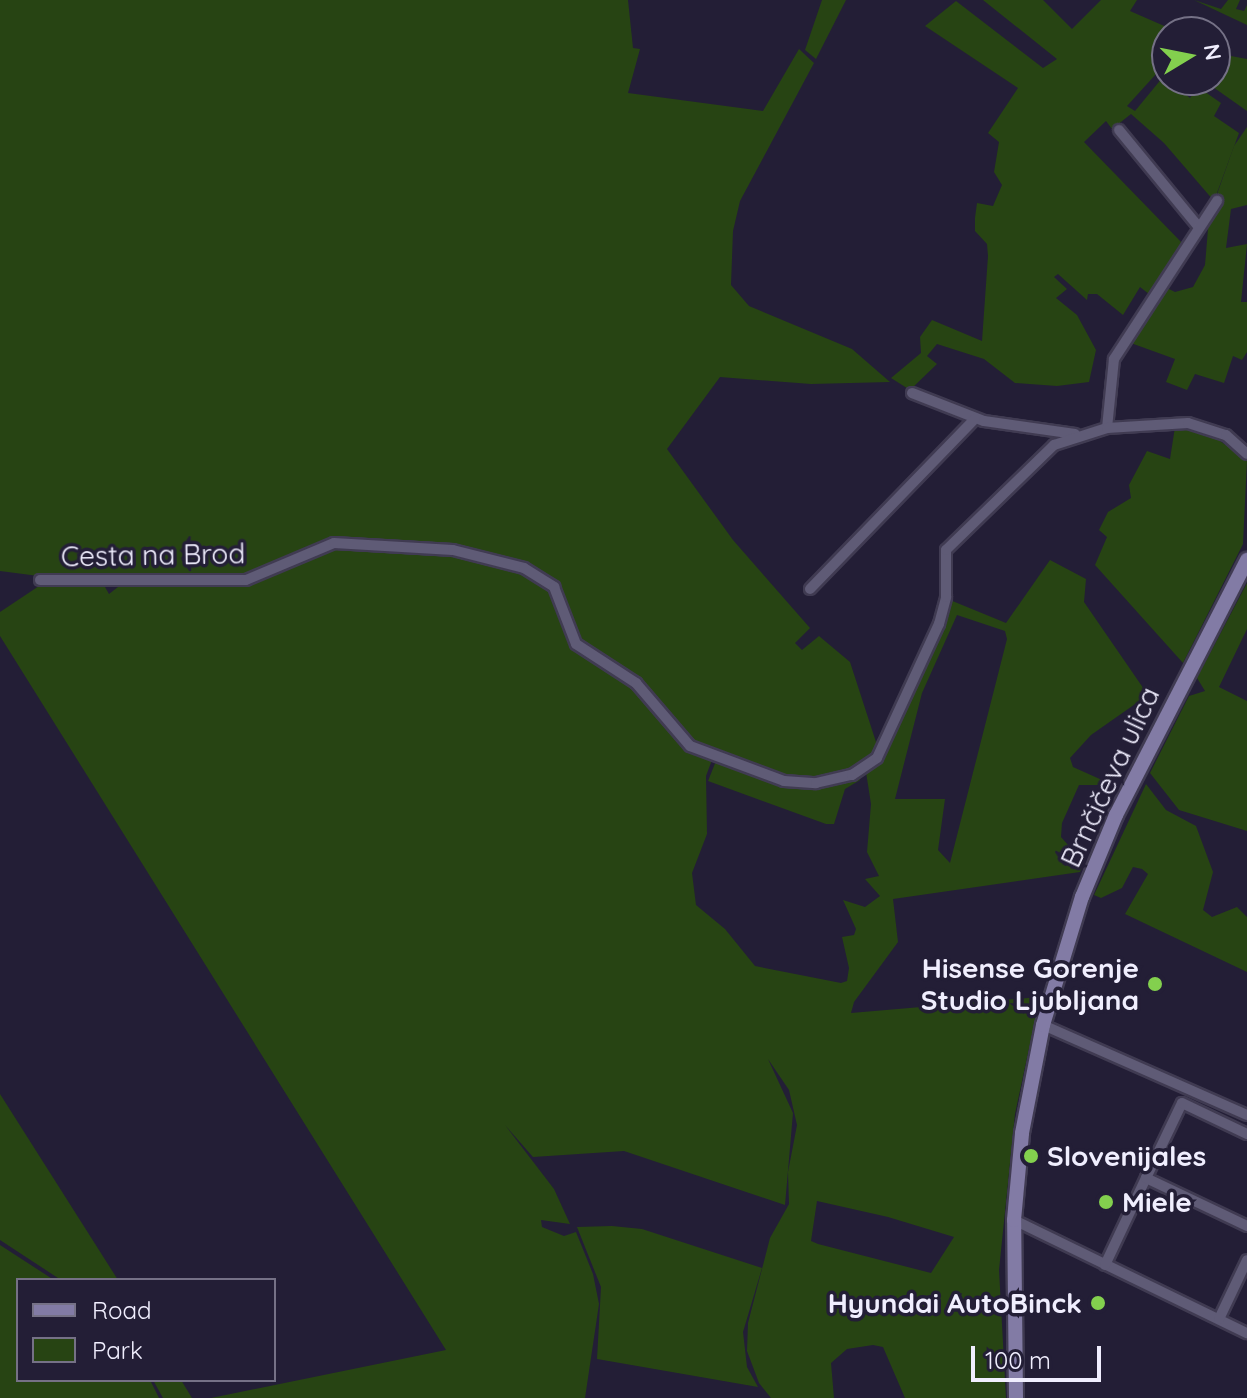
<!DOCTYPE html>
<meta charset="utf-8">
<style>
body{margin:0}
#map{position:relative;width:1247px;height:1398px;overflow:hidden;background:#231e36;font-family:Quicksand,sans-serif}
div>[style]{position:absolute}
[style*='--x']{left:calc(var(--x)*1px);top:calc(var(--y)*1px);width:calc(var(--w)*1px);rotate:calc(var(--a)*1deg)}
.green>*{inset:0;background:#274413}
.roads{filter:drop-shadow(2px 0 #403b52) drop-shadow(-2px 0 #403b52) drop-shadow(0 2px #403b52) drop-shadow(0 -2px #403b52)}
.street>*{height:10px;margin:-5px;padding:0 5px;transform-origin:5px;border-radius:5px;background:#5f5b76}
.secondary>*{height:14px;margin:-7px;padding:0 7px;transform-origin:7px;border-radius:7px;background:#827ba5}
.dots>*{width:22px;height:22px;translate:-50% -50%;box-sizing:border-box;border:4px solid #231e36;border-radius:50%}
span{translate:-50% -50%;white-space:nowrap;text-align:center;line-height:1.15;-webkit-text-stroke:7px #231e36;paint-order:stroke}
.street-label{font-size:28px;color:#f0eefe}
.poi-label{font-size:28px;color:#f0eefe;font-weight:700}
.right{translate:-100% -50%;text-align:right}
.left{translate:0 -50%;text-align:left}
.legend{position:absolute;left:16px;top:1278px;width:260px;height:104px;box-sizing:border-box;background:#231e36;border:2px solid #757186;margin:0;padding:10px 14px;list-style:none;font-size:24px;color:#f0eefe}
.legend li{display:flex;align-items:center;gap:16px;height:40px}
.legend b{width:40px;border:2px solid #757186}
.north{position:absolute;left:1151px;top:16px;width:80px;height:80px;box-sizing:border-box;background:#231e36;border:2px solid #757186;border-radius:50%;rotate:80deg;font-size:22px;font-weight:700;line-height:32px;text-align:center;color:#f0eefe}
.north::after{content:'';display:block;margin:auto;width:28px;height:36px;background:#83d04e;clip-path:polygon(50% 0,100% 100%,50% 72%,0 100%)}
.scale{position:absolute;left:971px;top:1346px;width:130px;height:36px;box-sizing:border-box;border:4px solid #f0eefe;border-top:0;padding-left:10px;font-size:24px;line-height:28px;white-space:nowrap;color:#f0eefe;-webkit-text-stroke:6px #231e36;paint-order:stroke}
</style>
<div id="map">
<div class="green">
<div style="clip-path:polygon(0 0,628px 0,633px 48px,640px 49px,628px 93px,763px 111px,799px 49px,814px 63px,740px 201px,733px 231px,731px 285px,749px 306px,852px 349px,890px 382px,811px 384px,720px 377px,667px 449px,733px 540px,810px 628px,795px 643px,802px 650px,819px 636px,850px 662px,876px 742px,903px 692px,877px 752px,857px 770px,819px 781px,791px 780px,688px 740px,636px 678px,581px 645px,554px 581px,527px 564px,340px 540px,311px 546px,271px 569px,240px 577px,54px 578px,0 571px)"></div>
<div style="clip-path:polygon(822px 0,846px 0,816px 59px,805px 50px)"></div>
<div style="clip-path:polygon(983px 0,1043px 0,1072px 29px,1101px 0,1137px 0,1130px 11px,1178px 32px,1167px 32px,1167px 62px,1127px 106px,1135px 111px,1163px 77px,1190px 98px,1198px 87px,1221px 103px,1214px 116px,1239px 133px,1214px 201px,1164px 143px,1131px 114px,1112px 129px,1106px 121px,1084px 142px,1184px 245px,1154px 298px,1140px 287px,1123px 315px,1097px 294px,1088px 294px,1087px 300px,1058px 274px,1054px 277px,1067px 289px,1056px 298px,1077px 315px,1096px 350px,1089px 382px,1057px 386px,1015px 383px,984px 359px,937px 344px,927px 356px,937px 364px,910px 390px,891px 378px,921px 353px,920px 337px,932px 320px,982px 341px,988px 256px,987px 244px,975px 231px,975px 218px,977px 203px,993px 206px,1002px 185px,994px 172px,999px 142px,988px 133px,1018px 88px,925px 26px,956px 1px,1043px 68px,1057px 59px)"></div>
<div style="clip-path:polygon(1194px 0,1221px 9px,1228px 0,1240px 0,1236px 9px,1244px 11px,1247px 5px,1247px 25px)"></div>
<div style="clip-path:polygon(1215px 53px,1247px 59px,1247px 111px,1203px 80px,1215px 80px)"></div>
<div style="clip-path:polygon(1247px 127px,1247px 205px,1231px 209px,1226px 248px,1247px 244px,1241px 302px,1247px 302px,1247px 352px,1242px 360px,1233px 356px,1224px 383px,1195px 374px,1187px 390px,1166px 382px,1175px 359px,1128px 342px,1165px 287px,1175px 292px,1193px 287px,1205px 265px,1209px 217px,1234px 146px)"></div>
<div style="clip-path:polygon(1175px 427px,1203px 429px,1247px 460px,1243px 544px,1183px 663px,1095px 565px,1107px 537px,1099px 530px,1108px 512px,1131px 498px,1129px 485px,1147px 451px,1170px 459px)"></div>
<div style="clip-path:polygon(evenodd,331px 546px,460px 553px,525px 570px,550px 586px,575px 648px,612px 669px,641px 694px,684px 746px,712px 760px,706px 776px,707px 834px,692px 873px,696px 905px,725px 929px,755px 966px,841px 983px,847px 981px,849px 968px,842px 937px,854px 935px,856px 929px,843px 900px,865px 907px,880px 896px,865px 879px,879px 876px,867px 852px,871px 804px,866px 772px,878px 763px,939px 636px,950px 600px,1006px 623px,1050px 560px,1086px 579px,1084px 602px,1148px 695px,1091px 735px,1070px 758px,1073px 767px,1102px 780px,1099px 785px,1079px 785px,1062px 823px,1061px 837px,1076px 854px,1074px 862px,1083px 865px,1080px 872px,893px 899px,898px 942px,854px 1002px,851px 1013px,1040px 997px,1015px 1114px,999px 1270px,1006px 1398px,905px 1398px,883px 1347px,873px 1345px,847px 1349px,831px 1363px,834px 1398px,771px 1398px,759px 1383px,747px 1351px,748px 1323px,770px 1238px,789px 1204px,788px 1172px,797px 1125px,789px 1090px,768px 1059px,793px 1113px,785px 1205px,624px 1151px,533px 1157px,505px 1125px,554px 1189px,570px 1224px,541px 1220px,542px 1227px,564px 1236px,576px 1232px,593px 1274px,599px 1304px,585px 1398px,211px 1398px,446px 1350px,0 636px,0 612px,42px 584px,105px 587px,109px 594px,118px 587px,163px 583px,248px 583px,331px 546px,957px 615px,1005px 631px,1007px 639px,950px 863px,938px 850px,945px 799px,895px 799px,922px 693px,957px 615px,331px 546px,817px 1201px,888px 1217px,954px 1237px,931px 1273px,818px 1244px,811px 1241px,817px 1201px)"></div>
<div style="clip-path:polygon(1247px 583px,1247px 629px,1219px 687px,1247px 701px,1247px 831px,1179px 810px,1150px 773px,1189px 696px,1205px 691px,1197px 678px)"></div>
<div style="clip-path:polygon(716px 761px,774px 781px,858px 776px,860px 780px,845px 789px,834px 824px,826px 824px,708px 781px)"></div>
<div style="clip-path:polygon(1146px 784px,1166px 810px,1196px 826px,1213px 872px,1203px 910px,1212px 917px,1237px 907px,1247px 917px,1247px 972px,1125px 914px,1148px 874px,1142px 869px,1133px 867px,1122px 888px,1101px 898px,1094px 895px)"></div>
<div style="clip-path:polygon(0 1094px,118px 1280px,61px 1280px,0 1240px)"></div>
<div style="clip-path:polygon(612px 1226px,642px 1229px,762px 1268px,743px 1332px,747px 1367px,758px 1387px,597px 1359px,601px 1287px,577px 1227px)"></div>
<div style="clip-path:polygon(0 1245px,54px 1280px,18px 1280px,18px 1380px,150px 1380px,159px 1398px,0 1398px)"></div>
<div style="clip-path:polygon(153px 1380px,181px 1380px,192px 1398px,163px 1398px)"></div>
</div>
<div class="roads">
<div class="street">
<div style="--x:1119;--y:130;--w:123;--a:50.6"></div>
<div style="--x:912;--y:393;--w:77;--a:21.3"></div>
<div style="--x:984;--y:421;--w:92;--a:8.1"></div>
<div style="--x:1107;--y:428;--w:69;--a:-84.2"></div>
<div style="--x:1114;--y:359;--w:189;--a:-56.9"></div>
<div style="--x:40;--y:580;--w:206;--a:0"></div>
<div style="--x:246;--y:580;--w:95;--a:-22.8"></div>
<div style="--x:334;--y:543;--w:119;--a:3.4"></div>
<div style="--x:453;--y:550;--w:73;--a:14.2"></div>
<div style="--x:524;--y:568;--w:36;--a:32"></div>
<div style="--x:554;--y:587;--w:61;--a:68.9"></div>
<div style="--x:576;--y:644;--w:72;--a:33"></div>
<div style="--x:636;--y:683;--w:83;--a:49.4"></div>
<div style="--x:690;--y:746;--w:100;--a:20.4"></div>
<div style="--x:784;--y:781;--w:32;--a:4"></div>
<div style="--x:816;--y:783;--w:37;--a:-13"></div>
<div style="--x:852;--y:775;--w:30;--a:-34"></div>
<div style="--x:877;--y:758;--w:148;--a:-65.2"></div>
<div style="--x:939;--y:624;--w:28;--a:-75"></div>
<div style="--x:946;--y:597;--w:47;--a:-90"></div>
<div style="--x:946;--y:550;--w:151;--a:-44.2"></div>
<div style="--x:1054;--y:445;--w:56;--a:-17.8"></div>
<div style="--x:1107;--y:428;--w:81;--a:-3.5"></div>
<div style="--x:1188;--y:423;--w:40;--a:18"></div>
<div style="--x:1226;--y:435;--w:28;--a:42"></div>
<div style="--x:810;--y:589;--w:237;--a:-45.9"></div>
<div style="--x:1043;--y:1025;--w:223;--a:23.8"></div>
<div style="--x:1146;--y:1178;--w:83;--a:-64.4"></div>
<div style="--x:1182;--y:1103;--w:72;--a:25.5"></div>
<div style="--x:1014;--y:1220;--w:259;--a:25.9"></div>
<div style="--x:1105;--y:1265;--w:96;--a:-64.8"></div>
<div style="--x:1146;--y:1178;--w:112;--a:25.4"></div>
<div style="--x:1219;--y:1319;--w:65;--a:-64.6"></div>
</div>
<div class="secondary">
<div style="--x:1016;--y:1398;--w:178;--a:-90.6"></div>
<div style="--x:1014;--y:1220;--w:87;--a:-84.7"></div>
<div style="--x:1022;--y:1133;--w:110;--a:-79"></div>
<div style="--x:1043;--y:1025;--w:134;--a:-73.1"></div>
<div style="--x:1082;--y:897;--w:89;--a:-67.5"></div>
<div style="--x:1116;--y:815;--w:287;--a:-62.8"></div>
</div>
</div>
<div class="dots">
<div style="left:1155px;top:984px;background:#83d04e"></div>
<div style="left:1031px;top:1156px;background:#83d04e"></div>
<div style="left:1106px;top:1202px;background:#83d04e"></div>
<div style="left:1098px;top:1303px;background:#83d04e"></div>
</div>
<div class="street-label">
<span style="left:153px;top:555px;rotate:-1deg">Cesta na Brod</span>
<span style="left:1110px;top:777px;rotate:-65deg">Brnčičeva ulica</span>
</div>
<div class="poi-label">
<span class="right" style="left:1139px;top:984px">Hisense Gorenje<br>Studio Ljubljana</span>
<span class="left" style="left:1047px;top:1156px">Slovenijales</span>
<span class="left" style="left:1122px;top:1202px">Miele</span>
<span class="right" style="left:1082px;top:1303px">Hyundai AutoBinck</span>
</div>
<ul class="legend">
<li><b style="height:10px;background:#827ba5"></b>Road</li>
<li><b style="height:22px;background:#274413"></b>Park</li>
</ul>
<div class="north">N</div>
<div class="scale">100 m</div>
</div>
